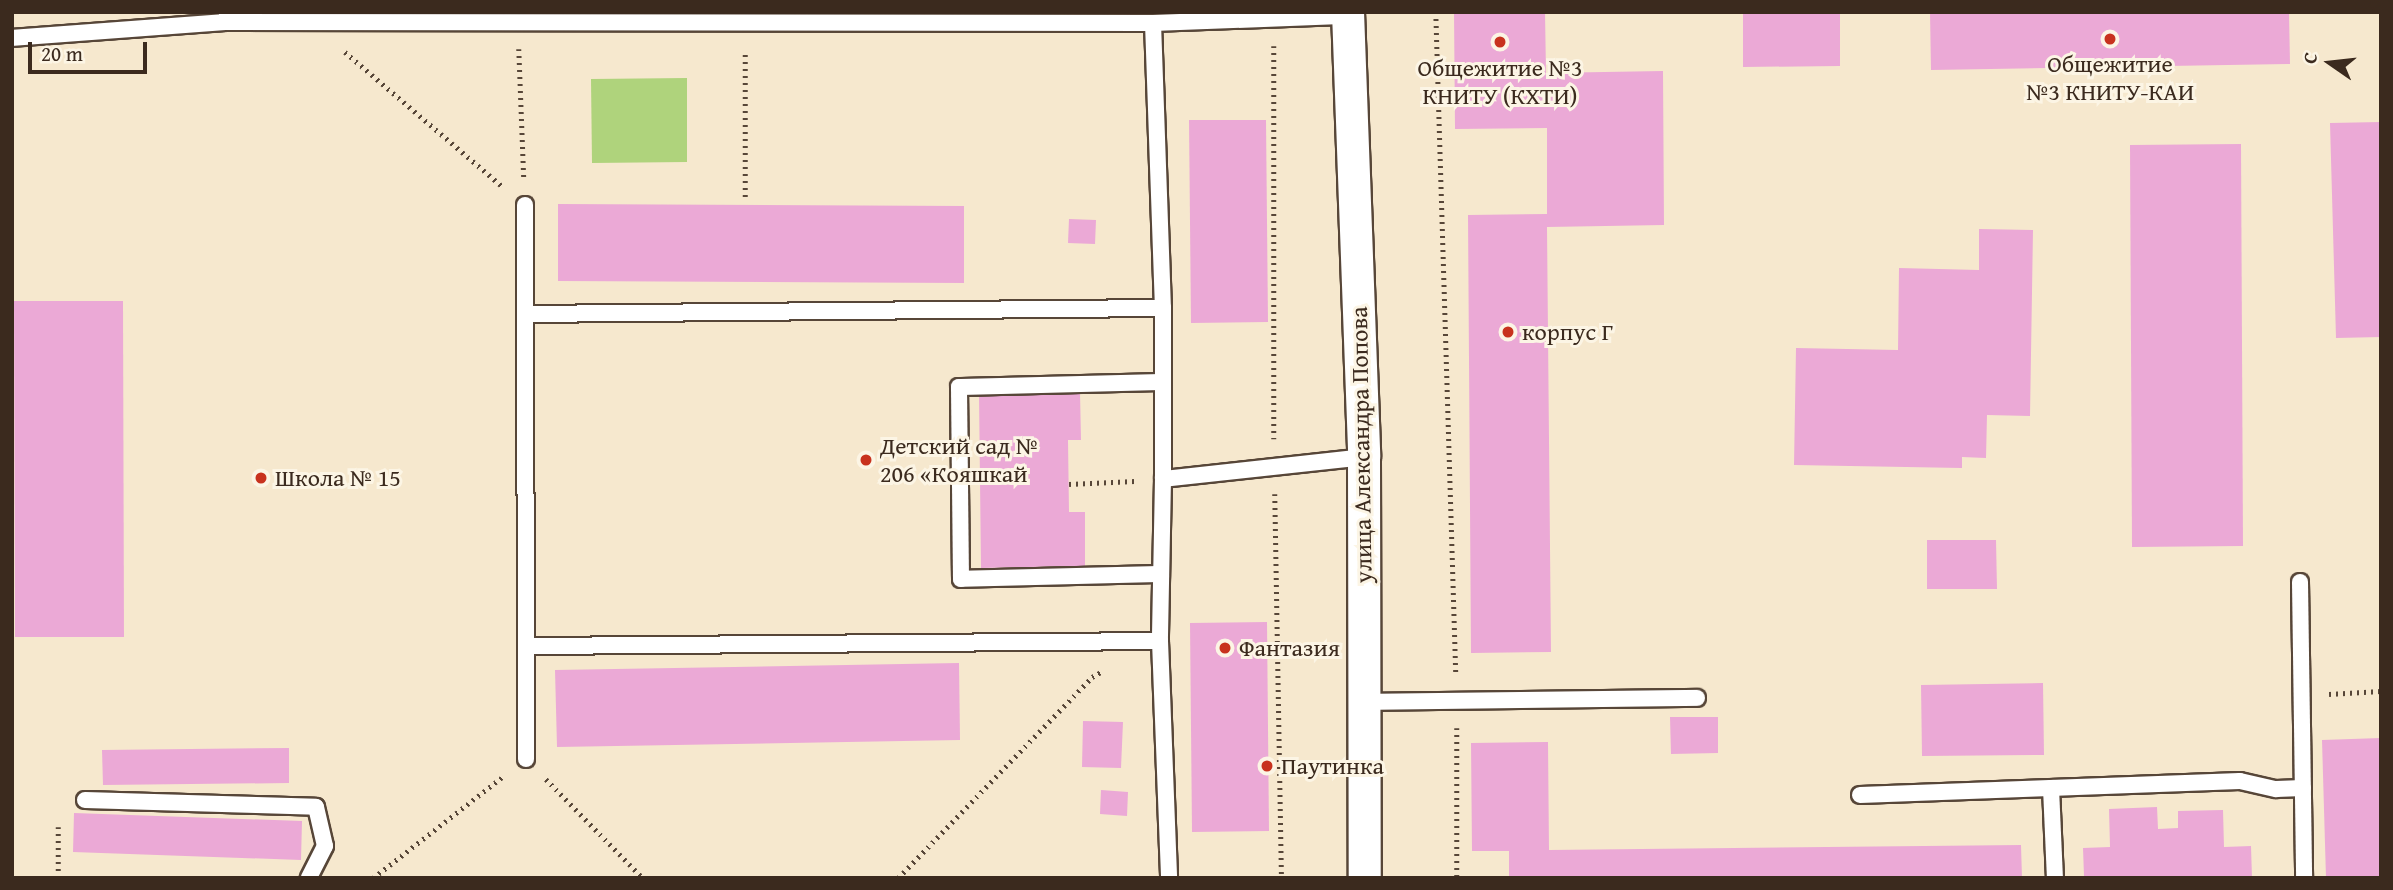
<!DOCTYPE html>
<meta charset="utf-8">
<style>
body{margin:0}
#map{position:relative;width:2393px;height:890px;overflow:hidden;background:#f6e8ce;font-family:"Gentium Book Plus",serif}
div>[style]{position:absolute}
[style*='--x']{left:calc(var(--x)*1px);top:calc(var(--y)*1px);width:calc(var(--w)*1px);rotate:calc(var(--a)*1deg)}
.green>*{inset:0;background:#afd37c}
.building>*{inset:0;background:#eba9d6}
.path>*{height:4.5px;margin-top:-2.25px;transform-origin:0;background:repeating-linear-gradient(90deg,#574638 0 2px,transparent 0 7px)}
.roads{filter:drop-shadow(2px 0 #574638) drop-shadow(-2px 0 #574638) drop-shadow(0 2px #574638) drop-shadow(0 -2px #574638)}
.lane>*{height:16px;margin:-8px;padding:0 8px;transform-origin:8px;border-radius:8px;background:#fff}
.street>*{height:32px;margin:-16px;padding:0 16px;transform-origin:16px;border-radius:16px;background:#fff}
.dots>*{width:19px;height:19px;translate:-50% -50%;box-sizing:border-box;border:4px solid #fcf5e5;border-radius:50%}
span{translate:-50% -50%;white-space:nowrap;text-align:center;line-height:1.15;-webkit-text-stroke:6px #fcf5e5;paint-order:stroke}
.poi-label{font-size:24px;color:#3b2a1e}
.left{translate:0 -50%;text-align:left}
.street-label{font-size:24px;color:#3b2a1e}
.frame{position:absolute;inset:0;border:14px solid #3b2a1e;pointer-events:none}
.north{position:absolute;left:2295px;top:28px;width:70px;height:70px;-webkit-text-stroke:5px #fcf5e5;paint-order:stroke;rotate:284deg;font-size:19px;font-weight:700;line-height:28px;text-align:center;color:#3b2a1e}
.north::after{content:'';display:block;margin:auto;width:24px;height:32px;background:#3b2a1e;clip-path:polygon(50% 0,100% 100%,50% 72%,0 100%)}
.scale{position:absolute;left:28px;top:42px;width:119px;height:32px;box-sizing:border-box;border:4px solid #3b2a1e;border-top:0;padding-left:9px;font-size:21px;line-height:24px;white-space:nowrap;color:#3b2a1e;-webkit-text-stroke:5px #fcf5e5;paint-order:stroke}
</style>
<div id="map">
<div class="green">
<div style="clip-path:polygon(687px 78px,687px 162px,592px 163px,591px 79px)"></div>
</div>
<div class="building">
<div style="clip-path:polygon(1454px 12px,1545px 12px,1546px 73px,1663px 71px,1664px 225px,1547px 227px,1551px 652px,1471px 653px,1468px 215px,1547px 214px,1547px 128px,1455px 129px)"></div>
<div style="clip-path:polygon(1743px 12px,1840px 12px,1840px 66px,1743px 67px)"></div>
<div style="clip-path:polygon(1930px 12px,2289px 12px,2290px 64px,1931px 70px)"></div>
<div style="clip-path:polygon(1189px 120px,1266px 120px,1268px 322px,1191px 323px)"></div>
<div style="clip-path:polygon(2381px 122px,2381px 337px,2336px 338px,2330px 123px)"></div>
<div style="clip-path:polygon(2241px 144px,2243px 546px,2132px 547px,2130px 145px)"></div>
<div style="clip-path:polygon(558px 204px,964px 206px,964px 283px,558px 281px)"></div>
<div style="clip-path:polygon(1069px 219px,1096px 220px,1095px 244px,1068px 243px)"></div>
<div style="clip-path:polygon(1979px 229px,2033px 230px,2030px 416px,1987px 415px,1986px 458px,1962px 457px,1962px 468px,1794px 465px,1796px 348px,1898px 350px,1899px 268px,1979px 270px)"></div>
<div style="clip-path:polygon(14px 301px,123px 301px,124px 637px,15px 637px)"></div>
<div style="clip-path:polygon(1080px 392px,1081px 440px,1068px 440px,1069px 512px,1085px 512px,1085px 566px,981px 568px,979px 393px)"></div>
<div style="clip-path:polygon(1927px 540px,1996px 540px,1997px 589px,1927px 589px)"></div>
<div style="clip-path:polygon(1267px 622px,1269px 831px,1192px 832px,1190px 623px)"></div>
<div style="clip-path:polygon(959px 663px,960px 740px,557px 747px,555px 670px)"></div>
<div style="clip-path:polygon(2043px 683px,2044px 755px,1922px 756px,1921px 685px)"></div>
<div style="clip-path:polygon(1670px 717px,1718px 717px,1718px 753px,1671px 754px)"></div>
<div style="clip-path:polygon(1083px 721px,1123px 722px,1121px 768px,1082px 767px)"></div>
<div style="clip-path:polygon(2381px 738px,2381px 878px,2326px 878px,2322px 740px)"></div>
<div style="clip-path:polygon(1548px 742px,1549px 850px,2021px 845px,2022px 878px,1509px 878px,1509px 851px,1472px 851px,1471px 743px)"></div>
<div style="clip-path:polygon(289px 748px,289px 783px,103px 785px,102px 750px)"></div>
<div style="clip-path:polygon(1101px 790px,1128px 792px,1127px 816px,1100px 814px)"></div>
<div style="clip-path:polygon(2157px 807px,2158px 829px,2178px 828px,2178px 811px,2223px 810px,2224px 847px,2251px 846px,2252px 878px,2084px 876px,2083px 848px,2110px 847px,2109px 809px)"></div>
<div style="clip-path:polygon(74px 813px,302px 821px,301px 860px,73px 852px)"></div>
</div>
<div class="path">
<div style="--x:1436;--y:12;--w:662;--a:88.27"></div>
<div style="--x:1274;--y:46;--w:393;--a:90"></div>
<div style="--x:519;--y:49;--w:131;--a:87.8"></div>
<div style="--x:345;--y:52;--w:208;--a:40.5"></div>
<div style="--x:745;--y:197;--w:146;--a:-90"></div>
<div style="--x:1069;--y:484;--w:66;--a:-2.6"></div>
<div style="--x:1275;--y:494;--w:384;--a:89"></div>
<div style="--x:2329;--y:694;--w:52;--a:-3.3"></div>
<div style="--x:1457;--y:728;--w:150;--a:90"></div>
<div style="--x:546;--y:779;--w:139;--a:45.6"></div>
<div style="--x:58;--y:878;--w:51;--a:-90"></div>
<div style="--x:373;--y:878;--w:167;--a:-38"></div>
<div style="--x:898;--y:878;--w:279;--a:-46"></div>
<div style="--x:1092;--y:677;--w:13;--a:-29"></div>
</div>
<div class="roads">
<div class="lane">
<div style="--x:227;--y:12;--w:10;--a:90"></div>
<div style="--x:227;--y:22;--w:926;--a:0.06"></div>
<div style="--x:1153;--y:23;--w:195;--a:-2.1"></div>
<div style="--x:1153;--y:23;--w:285;--a:88"></div>
<div style="--x:1163;--y:308;--w:171;--a:90"></div>
<div style="--x:1163;--y:479;--w:202;--a:-6.2"></div>
<div style="--x:12;--y:38;--w:216;--a:-4.3"></div>
<div style="--x:525;--y:205;--w:554;--a:89.9"></div>
<div style="--x:525;--y:314;--w:638;--a:-0.54"></div>
<div style="--x:1163;--y:479;--w:162;--a:91.1"></div>
<div style="--x:1160;--y:641;--w:237;--a:87.8"></div>
<div style="--x:1161;--y:574;--w:200;--a:178.6"></div>
<div style="--x:961;--y:579;--w:192;--a:-90.6"></div>
<div style="--x:959;--y:387;--w:204;--a:-1.4"></div>
<div style="--x:2300;--y:582;--w:296;--a:89.2"></div>
<div style="--x:529;--y:646;--w:631;--a:-0.45"></div>
<div style="--x:1365;--y:702;--w:332;--a:-0.7"></div>
<div style="--x:2051;--y:788;--w:90;--a:87.5"></div>
<div style="--x:1860;--y:795;--w:380;--a:-2.1"></div>
<div style="--x:2240;--y:781;--w:37;--a:13"></div>
<div style="--x:2276;--y:789;--w:27;--a:-2"></div>
<div style="--x:85;--y:800;--w:231;--a:1.7"></div>
<div style="--x:316;--y:807;--w:40;--a:77"></div>
<div style="--x:325;--y:846;--w:36;--a:117"></div>
</div>
<div class="street">
<div style="--x:1348;--y:12;--w:445;--a:87.9"></div>
<div style="--x:1364;--y:457;--w:421;--a:89.9"></div>
</div>
</div>
<div class="dots">
<div style="left:2110px;top:39px;background:#c8321e"></div>
<div style="left:1500px;top:42px;background:#c8321e"></div>
<div style="left:1508px;top:332px;background:#c8321e"></div>
<div style="left:866px;top:460px;background:#c8321e"></div>
<div style="left:261px;top:478px;background:#c8321e"></div>
<div style="left:1225px;top:648px;background:#c8321e"></div>
<div style="left:1267px;top:766px;background:#c8321e"></div>
</div>
<div class="poi-label">
<span style="left:2110px;top:78px">Общежитие<br>№3 КНИТУ-КАИ</span>
<span style="left:1500px;top:82px">Общежитие №3<br>КНИТУ (КХТИ)</span>
<span class="left" style="left:1522px;top:332px">корпус Г</span>
<span class="left" style="left:880px;top:460px">Детский сад №<br>206 «Кояшкай</span>
<span class="left" style="left:275px;top:478px">Школа № 15</span>
<span class="left" style="left:1239px;top:648px">Фантазия</span>
<span class="left" style="left:1281px;top:766px">Паутинка</span>
</div>
<div class="street-label">
<span style="left:1361px;top:445px;rotate:-91deg">улица Александра Попова</span>
</div>
<div class="frame"></div>
<div class="north">С</div>
<div class="scale">20 m</div>
</div>
